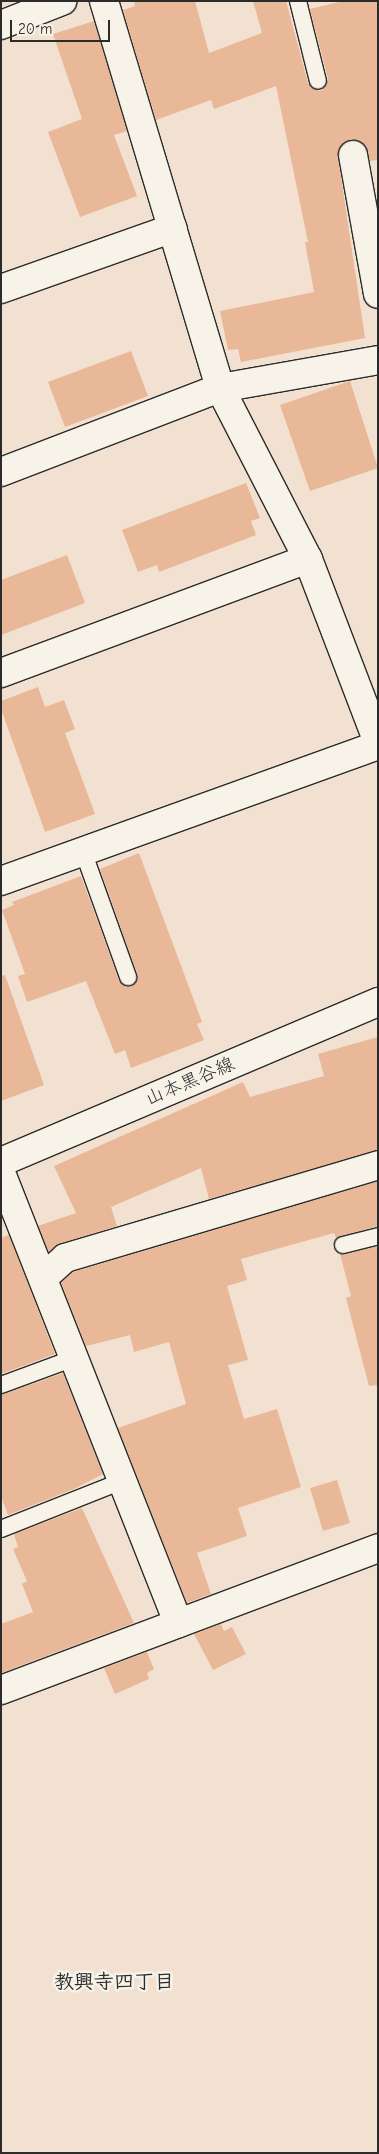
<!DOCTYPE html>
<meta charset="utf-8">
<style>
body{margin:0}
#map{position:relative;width:379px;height:2154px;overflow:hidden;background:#f2e1d0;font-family:"Comic Neue","Klee One",sans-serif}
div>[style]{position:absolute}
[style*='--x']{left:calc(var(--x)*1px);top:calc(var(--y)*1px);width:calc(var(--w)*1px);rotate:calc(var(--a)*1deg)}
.building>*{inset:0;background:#e8b899}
.roads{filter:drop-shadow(1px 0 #2b2b2b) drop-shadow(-1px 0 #2b2b2b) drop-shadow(0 1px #2b2b2b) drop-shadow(0 -1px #2b2b2b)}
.lane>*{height:16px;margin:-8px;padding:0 8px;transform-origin:8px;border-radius:8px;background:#f7f3e8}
.street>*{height:28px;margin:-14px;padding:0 14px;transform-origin:14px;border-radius:14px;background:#f7f3e8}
.secondary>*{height:28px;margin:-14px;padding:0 14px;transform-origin:14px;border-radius:14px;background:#f7f3e8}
span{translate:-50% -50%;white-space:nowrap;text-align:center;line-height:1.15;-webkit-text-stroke:5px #f7f3e8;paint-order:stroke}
.street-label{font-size:19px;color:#2b2b2b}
.neighbourhood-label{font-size:20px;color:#2b2b2b;font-weight:700}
.frame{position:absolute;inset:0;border:2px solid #2b2b2b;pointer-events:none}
.scale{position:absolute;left:10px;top:20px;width:100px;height:22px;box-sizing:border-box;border:2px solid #2b2b2b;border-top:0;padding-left:6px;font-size:15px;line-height:18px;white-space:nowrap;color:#2b2b2b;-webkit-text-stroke:4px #f7f3e8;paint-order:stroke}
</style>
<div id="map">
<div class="building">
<div style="clip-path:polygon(134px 1px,195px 1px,209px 53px,262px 33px,253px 1px,286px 1px,308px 83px,311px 88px,320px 91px,325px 88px,328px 79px,310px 9px,343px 1px,378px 1px,378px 160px,370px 161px,365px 145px,351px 140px,343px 143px,338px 157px,365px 338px,241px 362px,238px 349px,228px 350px,220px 311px,314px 292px,305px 242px,308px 242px,276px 86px,214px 109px,211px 100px,156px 120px,123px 10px,135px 6px)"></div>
<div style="clip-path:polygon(94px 21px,127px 131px,114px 135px,137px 196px,80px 217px,48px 132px,82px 119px,53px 34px)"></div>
<div style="clip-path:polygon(131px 351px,148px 396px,65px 427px,48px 382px)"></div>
<div style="clip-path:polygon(350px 381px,378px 468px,310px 491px,280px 405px)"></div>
<div style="clip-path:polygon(246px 483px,260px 518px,251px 521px,256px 535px,159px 572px,157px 565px,138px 572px,122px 530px)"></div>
<div style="clip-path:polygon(67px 555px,85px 603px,1px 635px,1px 580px)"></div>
<div style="clip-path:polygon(38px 687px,45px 707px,64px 700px,75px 729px,65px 733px,95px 814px,45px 832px,1px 709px,1px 701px)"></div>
<div style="clip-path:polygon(139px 853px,202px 1022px,197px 1024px,204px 1040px,131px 1068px,125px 1050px,115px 1054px,86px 981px,27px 1002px,18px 976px,25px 974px,2px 910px,14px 905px,12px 902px,81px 876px,119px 980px,126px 987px,132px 986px,138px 979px,137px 974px,100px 869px)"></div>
<div style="clip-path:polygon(5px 975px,44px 1085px,1px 1101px,1px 976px)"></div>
<div style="clip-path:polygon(378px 1037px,378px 1150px,209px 1199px,201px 1168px,111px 1207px,117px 1226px,61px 1243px,49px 1252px,38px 1226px,76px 1213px,54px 1166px,243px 1082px,250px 1097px,324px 1076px,318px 1054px)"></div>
<div style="clip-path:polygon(378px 1181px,378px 1226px,336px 1238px,334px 1233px,241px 1259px,247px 1280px,227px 1286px,248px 1360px,228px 1365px,244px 1419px,277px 1409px,301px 1487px,238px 1508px,247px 1536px,197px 1553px,211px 1594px,187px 1603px,118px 1428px,186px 1404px,169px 1342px,134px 1352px,130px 1335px,86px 1346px,61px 1283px,73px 1272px)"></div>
<div style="clip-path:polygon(9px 1235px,55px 1354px,1px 1374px,1px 1238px)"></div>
<div style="clip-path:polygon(378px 1246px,378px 1385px,369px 1386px,346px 1298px,351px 1296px,340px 1254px)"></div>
<div style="clip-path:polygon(63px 1373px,103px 1474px,74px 1489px,8px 1515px,1px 1496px,1px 1395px)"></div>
<div style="clip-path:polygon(337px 1480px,350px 1523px,323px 1531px,310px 1488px)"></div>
<div style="clip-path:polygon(82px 1508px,134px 1623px,1px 1673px,1px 1624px,33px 1612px,22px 1584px,27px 1581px,13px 1549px,18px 1547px,14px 1534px)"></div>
<div style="clip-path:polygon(221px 1624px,224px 1631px,232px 1627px,246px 1654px,213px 1670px,194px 1634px)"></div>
<div style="clip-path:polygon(147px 1652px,154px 1669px,147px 1673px,149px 1679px,115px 1694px,104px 1668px)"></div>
</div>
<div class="roads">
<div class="lane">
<div style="--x:298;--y:1;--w:82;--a:76"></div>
<div style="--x:83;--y:851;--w:134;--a:70.3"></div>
<div style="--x:343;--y:1245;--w:36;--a:-14"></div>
<div style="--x:1;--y:1385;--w:78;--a:-20.3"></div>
<div style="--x:1;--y:1529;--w:130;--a:-21.6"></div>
</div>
<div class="street">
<div style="--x:104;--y:1;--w:404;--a:73.3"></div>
<div style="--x:220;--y:388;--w:192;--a:62.8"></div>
<div style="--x:308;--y:559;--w:196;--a:69.1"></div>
<div style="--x:1;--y:25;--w:66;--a:-21.5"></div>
<div style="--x:353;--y:155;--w:141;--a:79.8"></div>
<div style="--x:1;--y:289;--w:182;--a:-19.5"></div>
<div style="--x:1;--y:472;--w:235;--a:-21"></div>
<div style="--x:220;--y:388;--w:160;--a:-10"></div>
<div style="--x:1;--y:673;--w:327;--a:-20.4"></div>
<div style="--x:1;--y:881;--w:401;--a:-19.8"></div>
<div style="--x:1;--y:1173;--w:484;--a:68.5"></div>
<div style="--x:43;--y:1278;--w:30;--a:-42"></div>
<div style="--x:65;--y:1258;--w:327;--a:-16.5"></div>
<div style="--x:1;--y:1690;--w:403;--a:-20.6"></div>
</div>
<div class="secondary">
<div style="--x:1;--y:1162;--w:410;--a:-23"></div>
</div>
</div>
<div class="street-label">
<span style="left:190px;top:1082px;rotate:-23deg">山本黒谷線</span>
</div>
<div class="neighbourhood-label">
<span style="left:114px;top:1981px">教興寺四丁目</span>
</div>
<div class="frame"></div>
<div class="scale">20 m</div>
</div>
